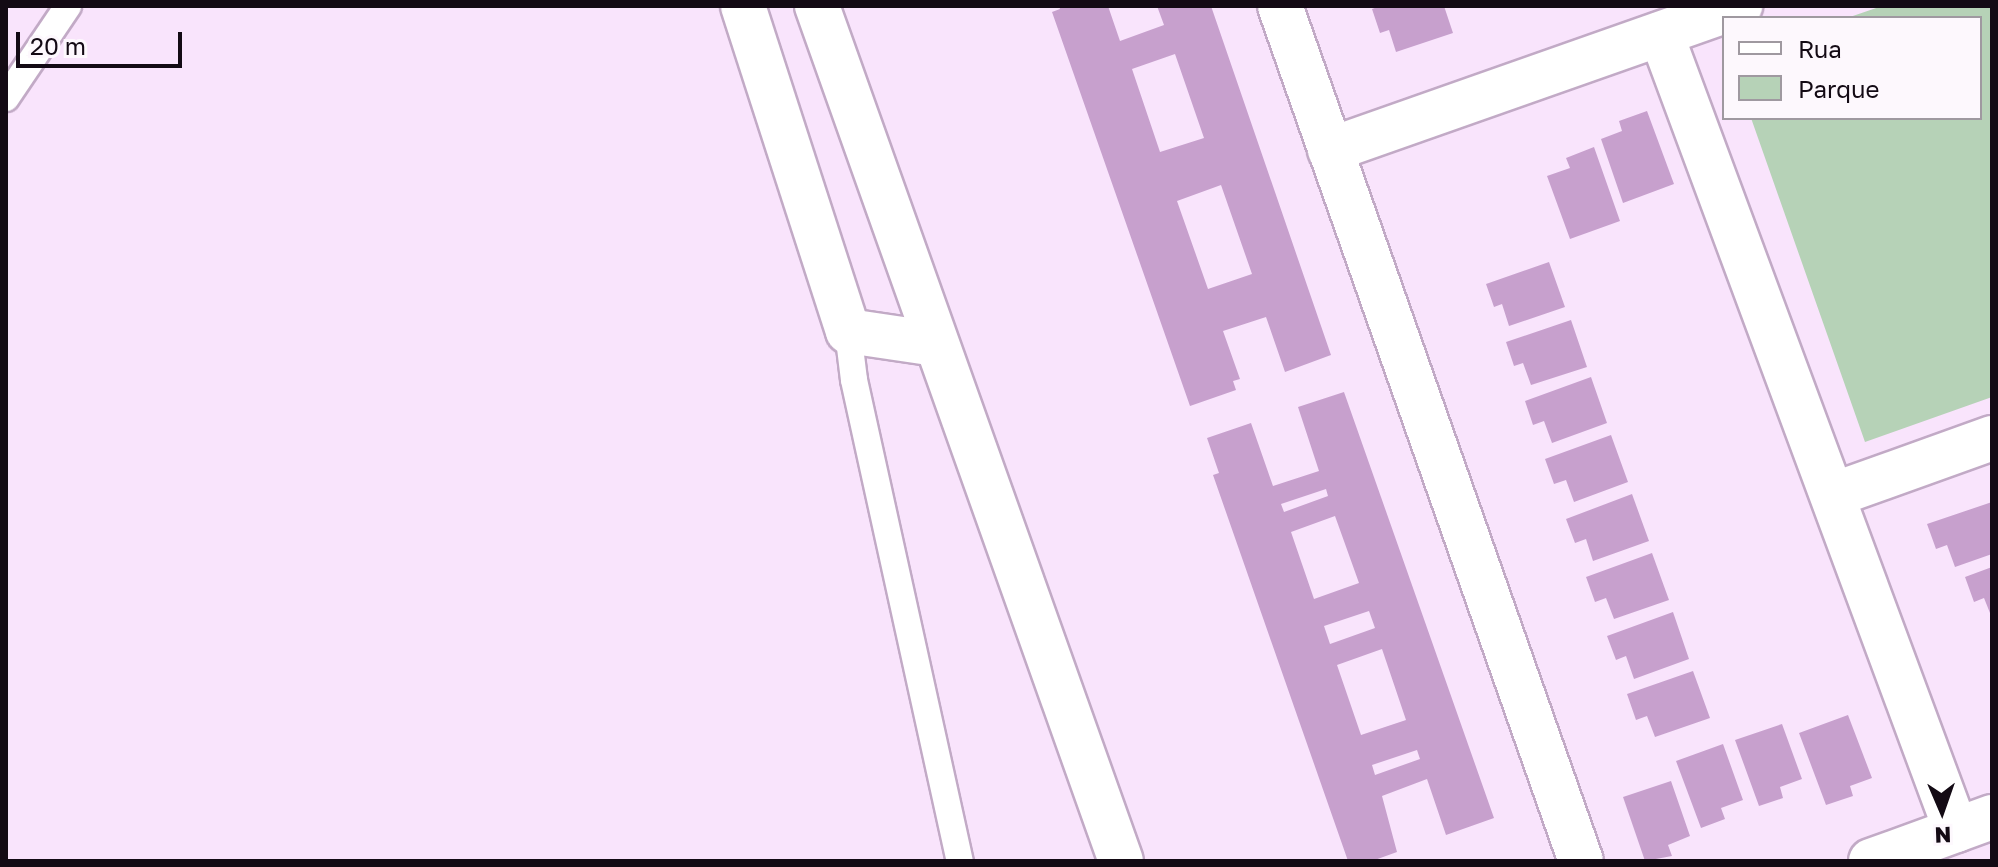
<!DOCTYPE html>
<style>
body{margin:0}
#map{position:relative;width:1998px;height:867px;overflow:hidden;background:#f9e4fc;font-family:"Golos Text",sans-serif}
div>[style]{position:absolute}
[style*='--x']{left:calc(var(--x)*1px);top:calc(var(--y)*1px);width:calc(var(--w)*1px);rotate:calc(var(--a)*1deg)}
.green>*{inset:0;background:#b6d2b7}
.building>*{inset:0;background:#c7a0cd}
.roads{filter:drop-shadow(2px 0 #c2aac6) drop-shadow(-2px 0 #c2aac6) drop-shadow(0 2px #c2aac6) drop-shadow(0 -2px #c2aac6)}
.service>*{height:26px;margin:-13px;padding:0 13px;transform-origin:13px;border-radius:13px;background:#fff}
.minor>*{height:44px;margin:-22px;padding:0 22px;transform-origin:22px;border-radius:22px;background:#fff}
span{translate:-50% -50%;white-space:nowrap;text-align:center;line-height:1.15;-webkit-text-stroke:8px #fdf8fd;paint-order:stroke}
.frame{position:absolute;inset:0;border:8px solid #130a14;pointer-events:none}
.legend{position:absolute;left:1722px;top:16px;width:260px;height:104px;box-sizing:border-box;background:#fdf8fd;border:2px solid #9f99a0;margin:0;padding:10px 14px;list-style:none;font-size:24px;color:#130a14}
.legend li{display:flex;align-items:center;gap:16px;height:40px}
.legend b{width:40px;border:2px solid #9f99a0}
.north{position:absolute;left:1902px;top:771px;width:80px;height:80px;-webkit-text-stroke:6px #fdf8fd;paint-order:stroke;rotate:178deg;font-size:22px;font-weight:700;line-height:32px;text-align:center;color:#130a14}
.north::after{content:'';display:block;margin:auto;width:28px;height:36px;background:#130a14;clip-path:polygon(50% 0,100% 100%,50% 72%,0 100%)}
.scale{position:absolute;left:16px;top:32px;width:166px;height:36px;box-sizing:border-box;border:4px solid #130a14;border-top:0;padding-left:10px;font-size:24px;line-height:28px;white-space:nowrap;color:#130a14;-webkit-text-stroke:6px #fdf8fd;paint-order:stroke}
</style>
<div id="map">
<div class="green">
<div style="clip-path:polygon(1882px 6px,1992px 6px,1992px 397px,1865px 442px,1751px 118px,1980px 118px,1980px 18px,1847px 18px)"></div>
</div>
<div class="building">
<div style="clip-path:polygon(evenodd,1059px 6px,1108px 6px,1120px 41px,1164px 25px,1157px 6px,1211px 6px,1331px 355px,1285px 372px,1266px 317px,1223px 331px,1240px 379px,1233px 381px,1236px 390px,1190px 406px,1052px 12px,1060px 9px,1059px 6px,1175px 54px,1204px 138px,1160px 152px,1132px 69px,1175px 54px,1059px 6px,1221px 185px,1252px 274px,1208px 289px,1177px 201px,1221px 185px)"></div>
<div style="clip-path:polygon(1380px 6px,1444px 6px,1453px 33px,1396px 52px,1389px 30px,1380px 33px,1372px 9px)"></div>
<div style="clip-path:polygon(1647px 111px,1674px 184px,1623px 203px,1601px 139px,1622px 131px,1619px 121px)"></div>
<div style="clip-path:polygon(1594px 147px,1620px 221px,1570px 239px,1547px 176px,1570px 168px,1566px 158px)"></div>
<div style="clip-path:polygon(1549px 262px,1565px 307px,1509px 326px,1502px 304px,1494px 307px,1486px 284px)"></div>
<div style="clip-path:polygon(1571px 320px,1587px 367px,1531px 385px,1523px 363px,1514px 366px,1506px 342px)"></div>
<div style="clip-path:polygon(1591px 377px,1607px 423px,1552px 443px,1544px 421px,1533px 425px,1525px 401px)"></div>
<div style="clip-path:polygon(evenodd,1344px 392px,1494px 818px,1446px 835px,1427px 779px,1382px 796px,1397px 852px,1372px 861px,1348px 861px,1213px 475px,1219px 473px,1207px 438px,1251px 423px,1273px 486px,1319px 471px,1298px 407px,1344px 392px,1326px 489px,1328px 496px,1284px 512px,1281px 504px,1326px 489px,1344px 392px,1335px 516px,1359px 583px,1314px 599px,1291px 532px,1335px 516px,1344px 392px,1369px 611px,1375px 628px,1330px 644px,1324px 626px,1369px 611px,1344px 392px,1382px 649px,1406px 720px,1361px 735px,1337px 665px,1382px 649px,1344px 392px,1417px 750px,1420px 759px,1375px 775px,1372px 765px,1417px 750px)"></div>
<div style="clip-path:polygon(1611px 435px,1628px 482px,1574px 502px,1566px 480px,1554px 484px,1545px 459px)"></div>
<div style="clip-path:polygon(1632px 494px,1649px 541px,1593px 561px,1586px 539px,1575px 543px,1566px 519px)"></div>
<div style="clip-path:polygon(1992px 502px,1992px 554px,1955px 567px,1947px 545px,1936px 549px,1927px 524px)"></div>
<div style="clip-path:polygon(1652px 553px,1669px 600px,1614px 619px,1606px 598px,1595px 602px,1586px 577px)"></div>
<div style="clip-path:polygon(1992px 567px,1992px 618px,1984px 598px,1974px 602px,1965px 577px)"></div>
<div style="clip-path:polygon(1673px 612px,1689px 659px,1634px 679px,1626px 656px,1616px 660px,1607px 636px)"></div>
<div style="clip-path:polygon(1693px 671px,1710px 718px,1655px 737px,1647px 716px,1636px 720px,1627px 694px)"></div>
<div style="clip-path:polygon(1848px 715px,1872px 778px,1850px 786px,1853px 796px,1826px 805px,1799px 733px)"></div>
<div style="clip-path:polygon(1782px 724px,1802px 779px,1780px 787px,1783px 798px,1759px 806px,1735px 740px)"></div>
<div style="clip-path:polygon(1723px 744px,1743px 800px,1721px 808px,1725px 819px,1701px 828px,1676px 761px)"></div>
<div style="clip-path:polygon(1671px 781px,1690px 836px,1668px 845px,1672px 856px,1645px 861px,1623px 797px)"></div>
</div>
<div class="roads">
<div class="service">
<div style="--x:6;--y:98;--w:111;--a:-56"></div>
<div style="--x:848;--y:331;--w:49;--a:83"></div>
<div style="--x:854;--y:380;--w:493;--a:77.6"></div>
</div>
<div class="minor">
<div style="--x:743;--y:6;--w:342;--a:72.1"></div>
<div style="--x:848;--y:331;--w:89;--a:8.4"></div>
<div style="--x:817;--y:6;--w:907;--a:70.43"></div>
<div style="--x:1280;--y:6;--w:906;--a:70.61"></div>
<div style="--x:1661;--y:34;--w:849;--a:69.67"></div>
<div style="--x:1330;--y:150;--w:435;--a:-19.4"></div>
<div style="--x:1833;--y:495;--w:169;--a:-19.7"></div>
<div style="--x:1871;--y:861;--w:129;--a:-20"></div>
</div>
</div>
<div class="frame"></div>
<ul class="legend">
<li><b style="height:10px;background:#fff"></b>Rua</li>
<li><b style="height:22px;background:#b6d2b7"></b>Parque</li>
</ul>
<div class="north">N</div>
<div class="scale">20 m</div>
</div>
